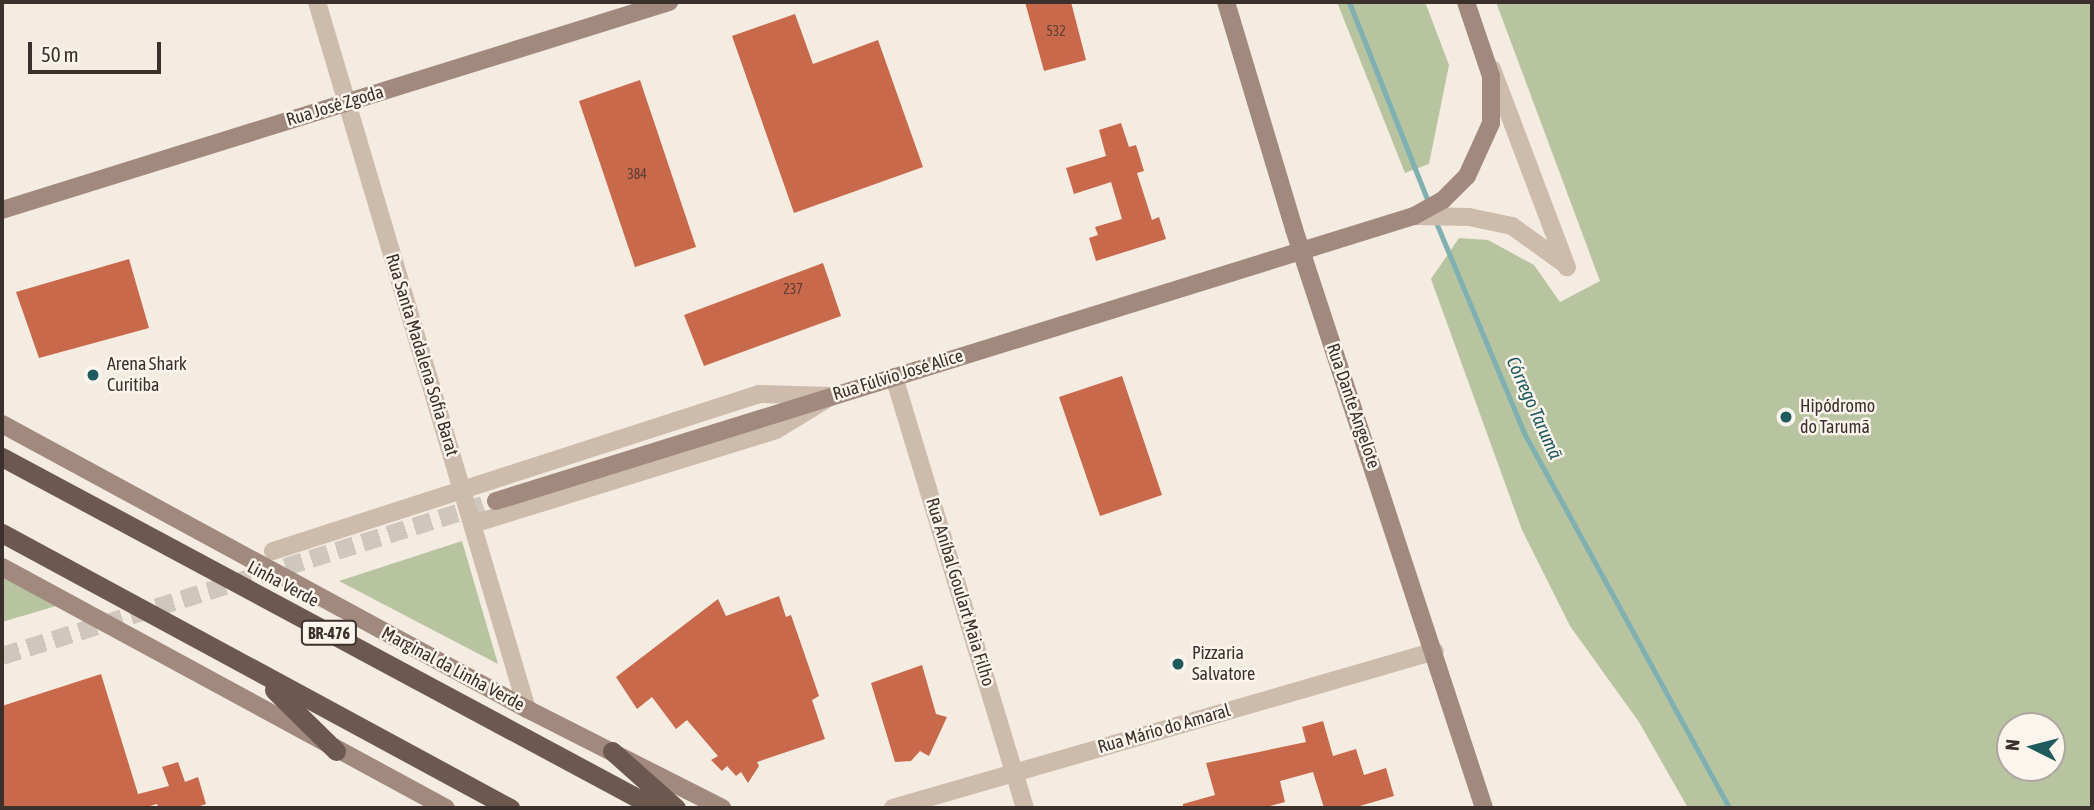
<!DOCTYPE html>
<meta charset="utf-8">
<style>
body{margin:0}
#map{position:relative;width:2094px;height:810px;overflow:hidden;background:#f4ebe1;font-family:"Asap Condensed",sans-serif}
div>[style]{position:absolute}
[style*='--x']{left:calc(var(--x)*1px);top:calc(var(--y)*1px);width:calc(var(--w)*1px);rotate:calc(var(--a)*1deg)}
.green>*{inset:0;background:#b8c4a0}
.stream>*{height:5px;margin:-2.5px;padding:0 2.5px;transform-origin:2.5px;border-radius:2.5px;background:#7fb0b2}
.building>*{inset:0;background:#c8694b}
.secondary-tunnel>*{height:18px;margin-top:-9px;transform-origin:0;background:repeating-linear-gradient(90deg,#cfc6bd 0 18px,transparent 0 27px)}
.minor>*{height:18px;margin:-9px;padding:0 9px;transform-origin:9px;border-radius:9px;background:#cdbbac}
.tertiary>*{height:18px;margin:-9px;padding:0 9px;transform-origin:9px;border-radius:9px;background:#cdbbac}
.secondary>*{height:18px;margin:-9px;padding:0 9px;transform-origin:9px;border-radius:9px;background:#a18a7d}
.trunk>*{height:19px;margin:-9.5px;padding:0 9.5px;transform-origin:9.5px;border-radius:9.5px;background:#6c584f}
.dots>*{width:19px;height:19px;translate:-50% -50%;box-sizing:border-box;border:4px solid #fbf5ee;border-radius:50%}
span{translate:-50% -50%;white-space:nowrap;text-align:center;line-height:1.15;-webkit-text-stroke:5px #fbf5ee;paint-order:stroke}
.number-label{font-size:14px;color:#5e3e33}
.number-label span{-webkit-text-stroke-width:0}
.shield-label span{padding:2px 5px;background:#fbf5ee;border:2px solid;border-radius:5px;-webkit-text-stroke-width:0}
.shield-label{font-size:16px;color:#3b302b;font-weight:700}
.street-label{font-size:18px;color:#3b302b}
.poi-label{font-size:18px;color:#3b302b}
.left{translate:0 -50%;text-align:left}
.water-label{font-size:19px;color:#1f5a5e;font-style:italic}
.frame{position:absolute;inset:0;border:4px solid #3b302b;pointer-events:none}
.north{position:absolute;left:1996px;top:712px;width:70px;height:70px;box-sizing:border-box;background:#fbf5ee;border:2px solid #aea6a0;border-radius:50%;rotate:276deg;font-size:19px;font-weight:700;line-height:28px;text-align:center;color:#3b302b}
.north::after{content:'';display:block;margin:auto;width:24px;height:32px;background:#1f5a5e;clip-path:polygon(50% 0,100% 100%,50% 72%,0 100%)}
.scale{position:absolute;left:28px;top:42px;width:133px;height:32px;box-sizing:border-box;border:4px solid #3b302b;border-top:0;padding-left:9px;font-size:21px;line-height:24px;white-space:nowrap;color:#3b302b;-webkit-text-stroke:5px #fbf5ee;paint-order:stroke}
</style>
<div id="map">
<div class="green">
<div style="clip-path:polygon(1337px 2px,1425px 2px,1449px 65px,1429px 164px,1405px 173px)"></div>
<div style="clip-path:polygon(evenodd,1496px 2px,2092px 2px,2092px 808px,1688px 808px,1639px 722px,1570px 626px,1522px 530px,1431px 279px,1459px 238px,1488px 240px,1534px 265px,1560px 302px,1600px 281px,1496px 2px,2052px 726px,2052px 768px,2010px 768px,2010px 726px,2052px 726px)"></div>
<div style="clip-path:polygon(462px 541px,498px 664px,339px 581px)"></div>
<div style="clip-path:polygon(2px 577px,56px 606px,2px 622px)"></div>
</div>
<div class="stream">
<div style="--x:1349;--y:2;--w:217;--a:68.4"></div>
<div style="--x:1435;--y:220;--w:231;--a:67.3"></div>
<div style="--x:1524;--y:433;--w:427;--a:61.3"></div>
</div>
<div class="building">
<div style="clip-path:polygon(1025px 2px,1071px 2px,1086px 60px,1044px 71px)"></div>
<div style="clip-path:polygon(795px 14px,813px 64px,878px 40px,923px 167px,794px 213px,732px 36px)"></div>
<div style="clip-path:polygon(640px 80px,696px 247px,635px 267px,579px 101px)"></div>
<div style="clip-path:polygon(1121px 123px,1129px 147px,1136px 145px,1144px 171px,1137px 173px,1152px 220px,1159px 217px,1166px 239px,1096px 261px,1089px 238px,1098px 235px,1095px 227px,1122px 219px,1111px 182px,1074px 194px,1066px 168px,1106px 156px,1099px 130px)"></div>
<div style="clip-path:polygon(129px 259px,149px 328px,39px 358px,16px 292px)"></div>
<div style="clip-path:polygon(823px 263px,841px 316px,704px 366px,684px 315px)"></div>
<div style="clip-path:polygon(1122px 376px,1162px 495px,1100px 516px,1059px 397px)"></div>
<div style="clip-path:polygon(779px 596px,786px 617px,791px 615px,819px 696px,812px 700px,825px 739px,757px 762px,759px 766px,748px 783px,741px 772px,736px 776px,727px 766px,722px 771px,711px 760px,718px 756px,687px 720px,676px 729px,652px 697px,637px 709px,616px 677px,718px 599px,726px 616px)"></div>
<div style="clip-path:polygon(922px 665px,936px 714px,947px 717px,929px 756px,920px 751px,911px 761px,895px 762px,871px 683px)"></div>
<div style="clip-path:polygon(101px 674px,138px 794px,169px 786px,162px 767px,178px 762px,185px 782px,198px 777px,206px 804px,194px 808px,159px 808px,157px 804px,143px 808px,2px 808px,2px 706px)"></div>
<div style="clip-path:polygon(1323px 721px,1333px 756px,1356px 749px,1364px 775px,1386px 768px,1394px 796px,1353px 808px,1324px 808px,1313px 772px,1280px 781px,1285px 802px,1262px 808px,1183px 808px,1183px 804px,1215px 795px,1206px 763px,1306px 742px,1302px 727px)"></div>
</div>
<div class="secondary-tunnel">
<div style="--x:2;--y:656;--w:518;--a:-17.42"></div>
</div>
<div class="minor">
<div style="--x:1492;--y:69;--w:212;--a:69.3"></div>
<div style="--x:1414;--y:216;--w:55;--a:1"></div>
<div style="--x:1469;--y:217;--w:44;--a:11.8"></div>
<div style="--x:1512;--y:226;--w:62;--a:35.8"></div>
<div style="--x:894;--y:377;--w:450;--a:73.1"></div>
<div style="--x:273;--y:551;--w:199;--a:-17.9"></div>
<div style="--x:893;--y:808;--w:564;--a:-16.15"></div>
</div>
<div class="tertiary">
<div style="--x:317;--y:2;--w:738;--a:73.46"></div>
<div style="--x:462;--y:490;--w:312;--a:-17.9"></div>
<div style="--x:759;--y:394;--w:71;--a:1.6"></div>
<div style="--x:473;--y:524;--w:317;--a:-17.2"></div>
<div style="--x:776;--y:430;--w:57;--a:-31.5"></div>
</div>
<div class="secondary">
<div style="--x:1226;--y:2;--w:237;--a:73.3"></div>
<div style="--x:1294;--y:229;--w:609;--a:71.83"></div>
<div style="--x:2;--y:210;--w:699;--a:-17.32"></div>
<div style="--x:2;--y:424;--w:597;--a:28.5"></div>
<div style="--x:527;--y:709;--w:219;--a:26.9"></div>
<div style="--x:496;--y:501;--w:961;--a:-17.25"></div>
<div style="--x:1414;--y:216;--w:33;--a:-29"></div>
<div style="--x:1443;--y:200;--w:34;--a:-45"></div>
<div style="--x:1467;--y:176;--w:58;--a:-65.6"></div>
<div style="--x:1491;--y:123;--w:47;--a:-90"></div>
<div style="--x:1491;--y:76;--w:78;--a:-108.7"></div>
<div style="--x:2;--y:567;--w:505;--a:28.49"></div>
</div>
<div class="trunk">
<div style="--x:2;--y:457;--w:742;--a:28.22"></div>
<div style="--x:2;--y:533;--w:578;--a:28.43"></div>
<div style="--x:274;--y:690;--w:87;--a:44.5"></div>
<div style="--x:612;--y:751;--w:86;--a:41.7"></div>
</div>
<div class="dots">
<div style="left:93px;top:375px;background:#1f5a5e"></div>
<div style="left:1786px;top:417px;background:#1f5a5e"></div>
<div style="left:1178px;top:664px;background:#1f5a5e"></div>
</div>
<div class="number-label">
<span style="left:1056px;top:31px">532</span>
<span style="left:637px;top:174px">384</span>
<span style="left:793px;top:289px">237</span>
</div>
<div class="shield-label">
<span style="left:329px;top:633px">BR-476</span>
</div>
<div class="street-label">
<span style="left:335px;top:106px;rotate:-17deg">Rua José Zgoda</span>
<span style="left:422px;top:355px;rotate:73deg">Rua Santa Madalena Sofia Barat</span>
<span style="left:898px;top:375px;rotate:-17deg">Rua Fúlvio José Alice</span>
<span style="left:1353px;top:406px;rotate:71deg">Rua Dante Angelote</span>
<span style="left:283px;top:584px;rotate:28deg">Linha Verde</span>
<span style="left:960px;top:592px;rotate:73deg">Rua Aníbal Goulart Maia Filho</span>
<span style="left:453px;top:669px;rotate:28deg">Marginal da Linha Verde</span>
<span style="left:1164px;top:729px;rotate:-16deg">Rua Mário do Amaral</span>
</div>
<div class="poi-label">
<span class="left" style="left:107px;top:375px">Arena Shark<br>Curitiba</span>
<span class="left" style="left:1800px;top:417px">Hipódromo<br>do Tarumã</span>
<span class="left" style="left:1192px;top:664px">Pizzaria<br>Salvatore</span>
</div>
<div class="water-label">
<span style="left:1534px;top:408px;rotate:66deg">Córrego Tarumã</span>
</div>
<div class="frame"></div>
<div class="north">N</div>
<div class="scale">50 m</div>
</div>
